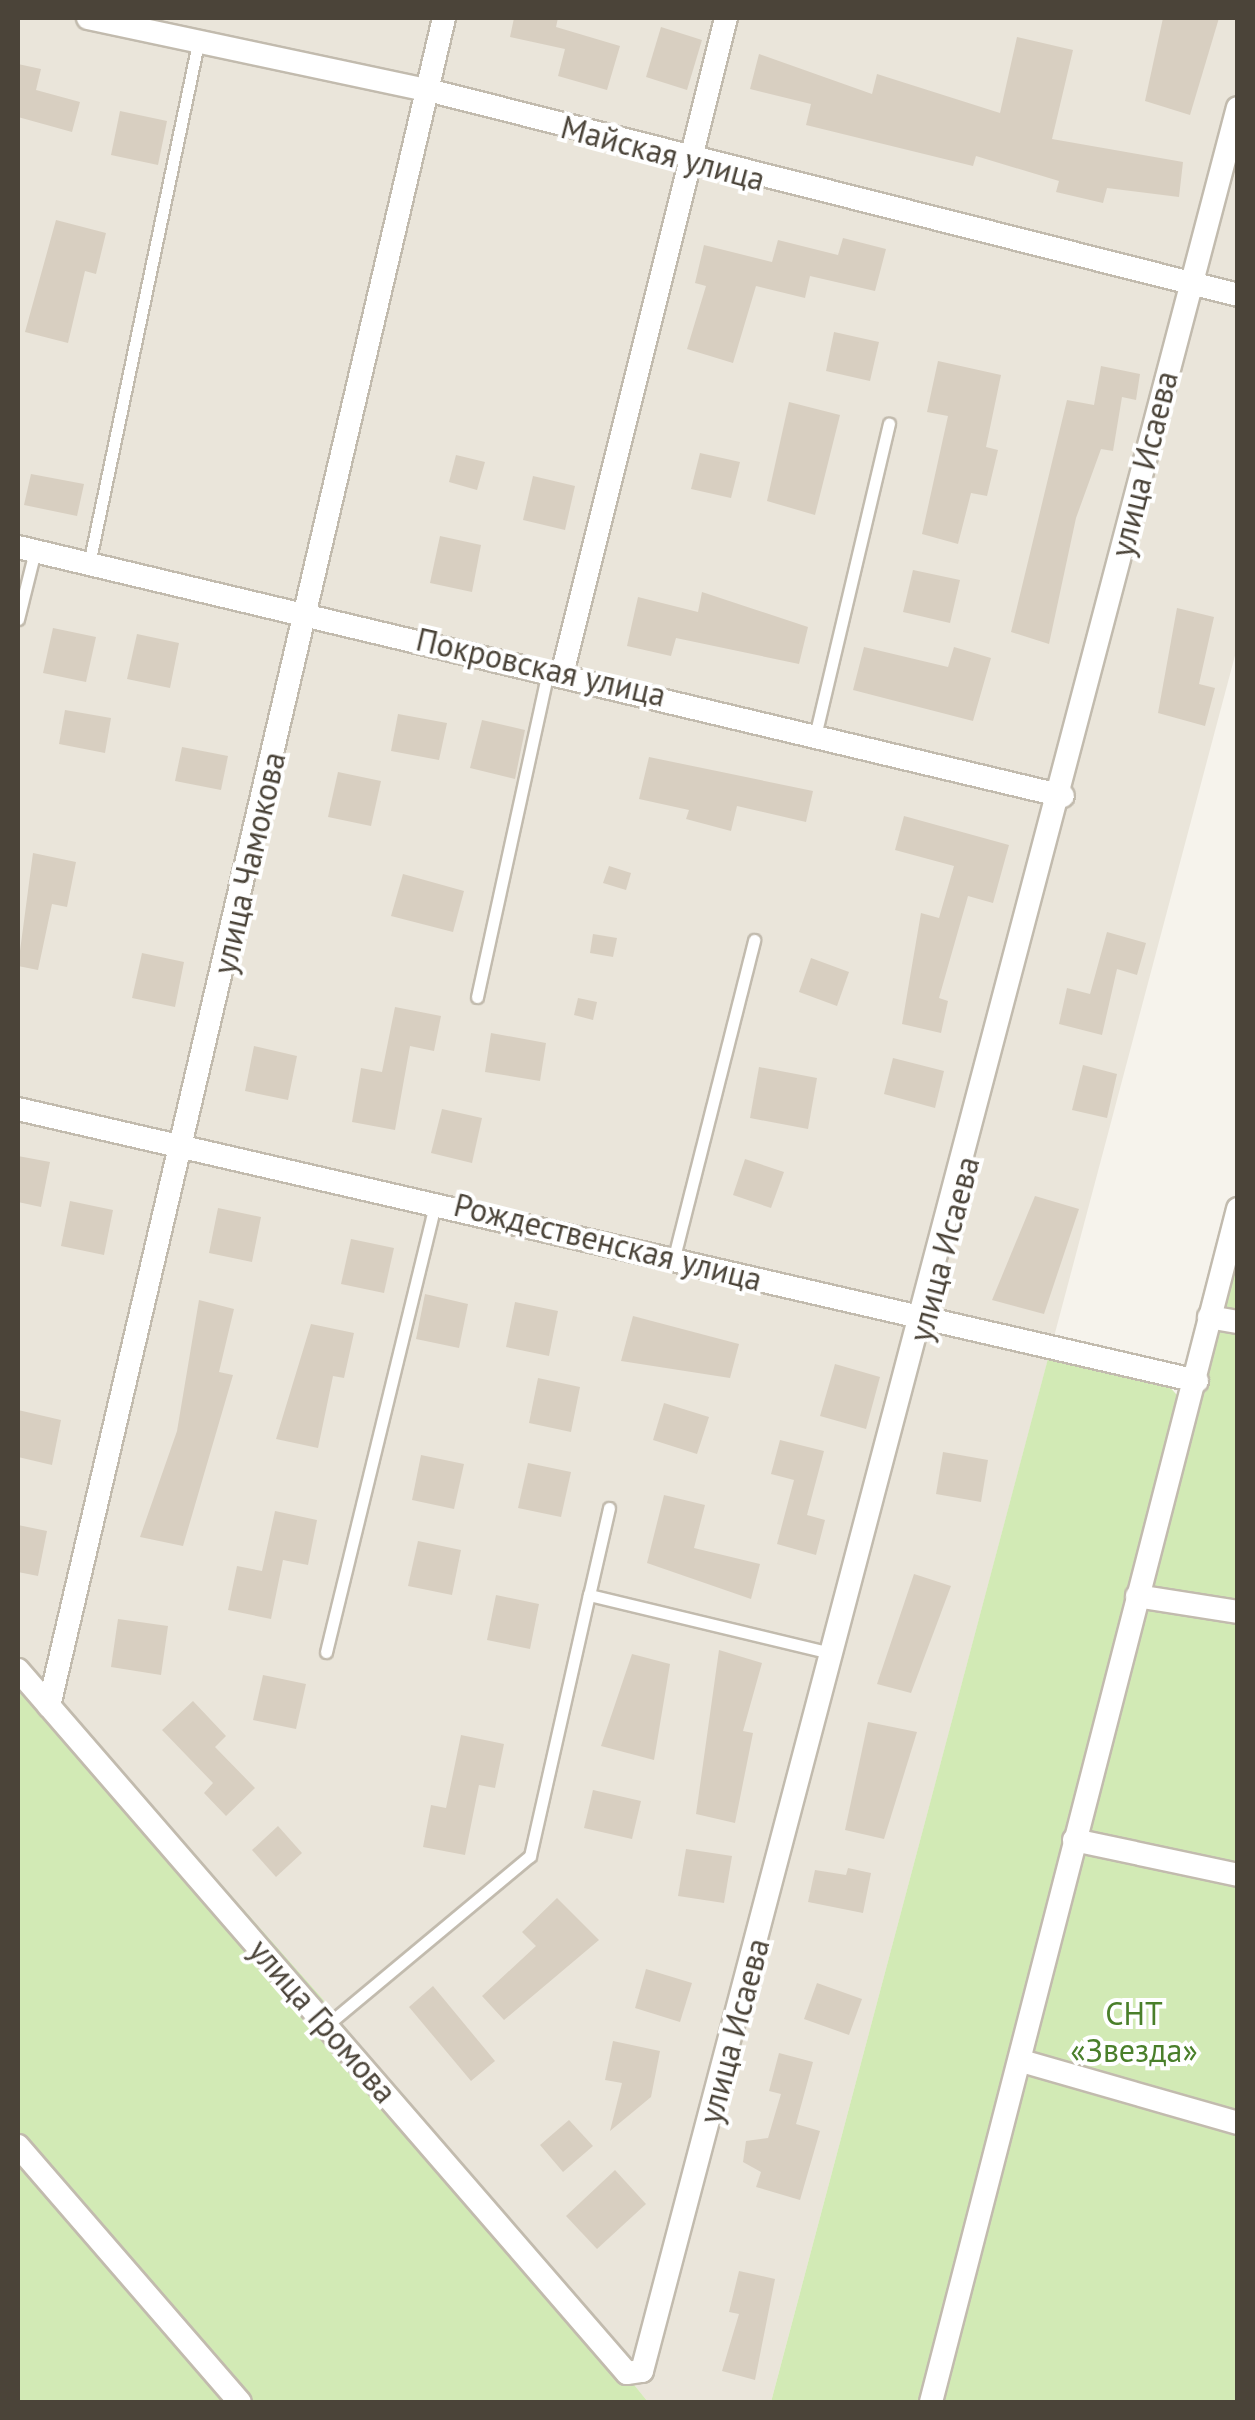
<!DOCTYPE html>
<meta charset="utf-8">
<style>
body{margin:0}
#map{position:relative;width:1255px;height:2420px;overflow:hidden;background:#f6f3ec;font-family:"PT Sans",sans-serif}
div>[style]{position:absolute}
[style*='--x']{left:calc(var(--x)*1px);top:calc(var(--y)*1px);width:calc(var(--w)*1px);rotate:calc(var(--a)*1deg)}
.residential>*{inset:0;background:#eae5da}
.green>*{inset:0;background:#d2eab5}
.building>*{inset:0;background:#d8cfc1}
.roads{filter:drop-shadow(2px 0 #c2bbae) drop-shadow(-2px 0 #c2bbae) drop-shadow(0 2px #c2bbae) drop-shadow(0 -2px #c2bbae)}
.service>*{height:11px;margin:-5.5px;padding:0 5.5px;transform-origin:5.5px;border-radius:5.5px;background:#fff}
.minor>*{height:22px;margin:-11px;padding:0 11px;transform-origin:11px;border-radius:11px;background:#fff}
span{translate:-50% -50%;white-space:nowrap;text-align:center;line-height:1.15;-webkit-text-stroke:8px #fff;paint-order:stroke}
.street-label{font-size:32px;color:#4b4439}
.park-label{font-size:32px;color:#4a7f2a}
.frame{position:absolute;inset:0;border:20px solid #4b4439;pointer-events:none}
</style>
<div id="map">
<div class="residential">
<div style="clip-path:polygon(18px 18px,1237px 18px,1237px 648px,771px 2402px,648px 2402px,321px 1997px,18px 1654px)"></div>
</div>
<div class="green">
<div style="clip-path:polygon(1237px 1203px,1237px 2402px,941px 2402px,1015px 2111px,926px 2402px,771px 2402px,1050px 1351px,1166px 1383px,1186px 1405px)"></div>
<div style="clip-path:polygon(18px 1654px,321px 1997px,648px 2402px,18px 2402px)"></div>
</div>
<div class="building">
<div style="clip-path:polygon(514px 18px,558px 18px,556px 27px,620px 46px,607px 90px,558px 76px,565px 49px,510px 37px)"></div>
<div style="clip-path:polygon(1163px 18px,1219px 18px,1190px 115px,1145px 101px)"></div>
<div style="clip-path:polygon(661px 27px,702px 40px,687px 90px,646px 77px)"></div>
<div style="clip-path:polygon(1017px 37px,1073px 50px,1052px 139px,1183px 162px,1179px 197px,1107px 188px,1103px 203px,1056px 192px,1059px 181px,976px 156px,973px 166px,806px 125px,811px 104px,750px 89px,759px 54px,872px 94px,877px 74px,1000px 113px)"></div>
<div style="clip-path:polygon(18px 64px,41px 69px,36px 90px,80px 102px,72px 132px,18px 117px)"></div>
<div style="clip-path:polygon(120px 111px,167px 121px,158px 165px,111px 155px)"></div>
<div style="clip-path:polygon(56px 220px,106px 233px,96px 274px,85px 271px,68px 343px,25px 332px)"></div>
<div style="clip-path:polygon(843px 238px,886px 249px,875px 291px,810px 276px,805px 298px,756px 286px,733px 363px,687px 349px,706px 286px,695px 283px,704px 245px,772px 262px,778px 240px,838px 255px)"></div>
<div style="clip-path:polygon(834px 332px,879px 342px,870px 381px,826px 371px)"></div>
<div style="clip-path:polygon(938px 361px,1001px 375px,986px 447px,998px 450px,987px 496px,971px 493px,958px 544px,922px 534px,948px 416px,927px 412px)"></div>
<div style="clip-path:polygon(1101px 366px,1140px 374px,1136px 400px,1122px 397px,1113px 451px,1101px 449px,1076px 518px,1049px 644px,1011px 632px,1067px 400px,1094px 405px)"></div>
<div style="clip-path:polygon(789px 402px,840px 415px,815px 515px,767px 501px)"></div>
<div style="clip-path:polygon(700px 453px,740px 462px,731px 498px,691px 489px)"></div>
<div style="clip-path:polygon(456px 455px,485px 462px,477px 490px,449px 482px)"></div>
<div style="clip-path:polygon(31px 474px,84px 484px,77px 516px,24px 505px)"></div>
<div style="clip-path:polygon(533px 476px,575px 486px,565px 530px,523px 520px)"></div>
<div style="clip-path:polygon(440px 536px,481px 545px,472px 592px,430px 583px)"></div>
<div style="clip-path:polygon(913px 570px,960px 580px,950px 623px,903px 612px)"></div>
<div style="clip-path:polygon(702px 592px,808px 627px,799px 664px,676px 638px,671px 656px,627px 646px,638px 597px,698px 612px)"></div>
<div style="clip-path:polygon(1177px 608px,1214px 617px,1199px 684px,1215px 688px,1205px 726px,1158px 713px)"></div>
<div style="clip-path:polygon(53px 628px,96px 637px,86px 682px,43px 673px)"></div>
<div style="clip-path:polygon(137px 634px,179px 643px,170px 688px,127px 679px)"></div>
<div style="clip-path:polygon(864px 647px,948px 667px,954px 647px,991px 658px,973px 721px,853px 690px)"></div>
<div style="clip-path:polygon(65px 710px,111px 718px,105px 753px,59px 744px)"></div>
<div style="clip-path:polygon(398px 714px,447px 723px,439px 760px,391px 751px)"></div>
<div style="clip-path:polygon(482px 720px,525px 730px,515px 779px,470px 768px)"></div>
<div style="clip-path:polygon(182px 747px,228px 756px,221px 790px,175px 781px)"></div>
<div style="clip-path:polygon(649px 757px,813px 791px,806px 822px,737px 806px,731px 831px,686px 819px,689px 810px,639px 799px)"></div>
<div style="clip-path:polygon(338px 772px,381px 781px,371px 826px,328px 817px)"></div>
<div style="clip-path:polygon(904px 816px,1009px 845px,993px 903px,968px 896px,939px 998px,948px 1001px,941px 1033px,902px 1024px,921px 913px,939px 918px,954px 866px,895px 850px)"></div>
<div style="clip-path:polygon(33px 853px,76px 862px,67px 907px,52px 904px,38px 970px,18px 966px)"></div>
<div style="clip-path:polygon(609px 866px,631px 873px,626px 890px,603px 883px)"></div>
<div style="clip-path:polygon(403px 874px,464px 891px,453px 932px,391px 916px)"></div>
<div style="clip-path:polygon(1107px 932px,1146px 943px,1137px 975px,1117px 969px,1102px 1035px,1059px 1024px,1067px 988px,1090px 994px)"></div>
<div style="clip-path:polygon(593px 934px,617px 938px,613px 957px,590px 953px)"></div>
<div style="clip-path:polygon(142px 953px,184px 962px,175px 1007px,132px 998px)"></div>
<div style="clip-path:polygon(811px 958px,849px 972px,837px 1006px,799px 992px)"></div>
<div style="clip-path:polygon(578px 998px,597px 1002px,593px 1020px,574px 1015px)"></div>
<div style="clip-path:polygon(395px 1007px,441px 1016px,434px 1051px,410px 1046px,395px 1130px,352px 1122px,361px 1068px,382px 1072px)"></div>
<div style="clip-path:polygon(491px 1033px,546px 1043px,540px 1081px,485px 1072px)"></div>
<div style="clip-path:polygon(254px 1046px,297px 1056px,288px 1100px,245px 1091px)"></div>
<div style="clip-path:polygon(893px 1058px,944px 1071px,935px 1108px,884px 1094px)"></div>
<div style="clip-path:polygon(1083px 1065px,1117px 1074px,1107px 1118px,1072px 1110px)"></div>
<div style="clip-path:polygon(759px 1067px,817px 1078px,808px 1129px,750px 1118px)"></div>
<div style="clip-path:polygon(442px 1109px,482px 1118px,472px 1163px,431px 1153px)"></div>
<div style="clip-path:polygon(18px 1156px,50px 1162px,41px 1207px,18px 1202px)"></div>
<div style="clip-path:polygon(745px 1159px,784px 1172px,771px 1208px,733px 1195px)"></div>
<div style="clip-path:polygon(1035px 1196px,1079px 1209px,1044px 1314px,992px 1300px)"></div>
<div style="clip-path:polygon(70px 1201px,113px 1210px,104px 1255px,61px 1246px)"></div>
<div style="clip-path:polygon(218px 1208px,261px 1217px,252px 1262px,209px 1253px)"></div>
<div style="clip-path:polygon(351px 1239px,394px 1248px,384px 1293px,341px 1284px)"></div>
<div style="clip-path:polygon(425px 1294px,468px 1304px,459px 1348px,416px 1339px)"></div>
<div style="clip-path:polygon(199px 1300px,234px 1309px,219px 1372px,233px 1375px,183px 1546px,140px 1537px,177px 1431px)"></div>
<div style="clip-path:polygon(515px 1302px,558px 1311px,549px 1356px,506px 1347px)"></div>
<div style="clip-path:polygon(633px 1316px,739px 1344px,730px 1378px,621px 1361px)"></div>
<div style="clip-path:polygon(311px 1324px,354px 1333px,344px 1378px,333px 1376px,318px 1448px,276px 1439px)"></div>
<div style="clip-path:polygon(835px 1364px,880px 1377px,866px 1429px,820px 1416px)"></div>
<div style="clip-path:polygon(538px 1378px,580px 1387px,571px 1432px,529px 1423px)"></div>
<div style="clip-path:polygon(664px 1403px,709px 1417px,697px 1454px,653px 1440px)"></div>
<div style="clip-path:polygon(18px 1410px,61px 1420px,52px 1465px,18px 1457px)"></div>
<div style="clip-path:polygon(780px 1440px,824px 1451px,807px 1515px,825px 1520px,816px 1555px,777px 1544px,794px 1480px,771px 1474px)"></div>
<div style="clip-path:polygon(943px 1452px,988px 1460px,981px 1502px,936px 1494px)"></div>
<div style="clip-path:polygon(421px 1455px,464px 1464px,454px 1509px,412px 1500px)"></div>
<div style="clip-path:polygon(528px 1463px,571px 1472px,561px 1517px,518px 1508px)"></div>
<div style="clip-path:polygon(664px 1495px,705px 1505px,694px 1548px,760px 1564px,751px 1599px,647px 1563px)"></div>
<div style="clip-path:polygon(275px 1511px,317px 1520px,308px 1565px,283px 1560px,271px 1619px,228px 1610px,237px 1566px,262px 1571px)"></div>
<div style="clip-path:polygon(18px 1525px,47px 1531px,38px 1576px,18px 1572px)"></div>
<div style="clip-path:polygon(418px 1541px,461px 1550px,452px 1595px,408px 1586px)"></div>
<div style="clip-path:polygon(914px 1574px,951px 1586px,911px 1693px,877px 1684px)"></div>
<div style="clip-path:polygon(496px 1595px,539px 1604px,530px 1649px,487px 1640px)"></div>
<div style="clip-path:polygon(118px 1619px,168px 1626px,161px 1675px,111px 1667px)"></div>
<div style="clip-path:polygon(719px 1650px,762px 1663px,743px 1731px,753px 1733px,735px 1823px,696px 1814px)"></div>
<div style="clip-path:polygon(632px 1654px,670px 1664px,654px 1760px,601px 1746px)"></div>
<div style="clip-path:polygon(263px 1675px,306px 1684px,296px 1729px,253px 1720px)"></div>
<div style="clip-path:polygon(193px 1701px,226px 1736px,215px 1747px,255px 1788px,226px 1816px,204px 1793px,213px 1783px,162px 1730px)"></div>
<div style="clip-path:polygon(868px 1722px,917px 1732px,884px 1839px,845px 1830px)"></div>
<div style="clip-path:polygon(461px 1735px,504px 1744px,495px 1788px,479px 1785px,465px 1855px,423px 1847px,431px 1805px,446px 1808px)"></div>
<div style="clip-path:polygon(593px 1790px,641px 1801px,632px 1839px,584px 1828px)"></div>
<div style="clip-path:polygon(278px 1826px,302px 1853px,276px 1877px,252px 1850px)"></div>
<div style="clip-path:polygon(686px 1849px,732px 1856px,724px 1903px,678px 1896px)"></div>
<div style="clip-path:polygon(848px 1868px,871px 1873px,863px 1913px,808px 1902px,815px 1870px,846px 1875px)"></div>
<div style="clip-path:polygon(557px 1898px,599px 1940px,504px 2020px,482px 1996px,536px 1946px,522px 1932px)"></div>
<div style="clip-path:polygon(646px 1969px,692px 1983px,680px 2022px,635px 2008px)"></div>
<div style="clip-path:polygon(817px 1983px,862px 1999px,849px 2035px,804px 2019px)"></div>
<div style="clip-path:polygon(433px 1986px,495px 2061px,471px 2081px,409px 2007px)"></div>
<div style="clip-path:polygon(613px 2041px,660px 2051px,651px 2097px,610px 2131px,622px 2083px,605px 2080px)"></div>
<div style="clip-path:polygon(779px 2053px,813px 2062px,796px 2124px,820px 2131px,800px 2200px,756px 2187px,761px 2172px,743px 2162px,746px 2141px,768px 2138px,781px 2094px,769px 2091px)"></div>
<div style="clip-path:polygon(569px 2120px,593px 2146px,563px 2172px,540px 2145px)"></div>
<div style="clip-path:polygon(615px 2170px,646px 2204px,597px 2249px,566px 2216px)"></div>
<div style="clip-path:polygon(739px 2271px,775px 2279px,755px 2380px,722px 2371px,739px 2314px,729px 2312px)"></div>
</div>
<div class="roads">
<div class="service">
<div style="--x:89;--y:564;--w:532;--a:-78.18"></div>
<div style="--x:18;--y:619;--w:70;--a:-76"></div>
<div style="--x:816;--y:732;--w:317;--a:-76.7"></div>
<div style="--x:477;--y:997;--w:334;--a:-77.7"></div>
<div style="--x:674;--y:1257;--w:327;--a:-75.8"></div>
<div style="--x:609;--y:1508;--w:89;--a:102.9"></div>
<div style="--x:589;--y:1595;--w:249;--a:13.5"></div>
<div style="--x:326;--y:1652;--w:460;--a:-76.3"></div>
<div style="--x:327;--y:2025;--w:264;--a:-39.8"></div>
<div style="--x:530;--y:1856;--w:268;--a:-77.3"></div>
</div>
<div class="minor">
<div style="--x:88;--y:18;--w:348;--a:12"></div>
<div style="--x:428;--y:90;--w:836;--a:14.2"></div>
<div style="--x:18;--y:547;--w:1074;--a:13.4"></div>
<div style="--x:563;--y:670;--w:672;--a:-75.96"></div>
<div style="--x:18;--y:1109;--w:1210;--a:12.99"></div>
<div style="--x:1209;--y:1317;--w:29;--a:10"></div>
<div style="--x:1137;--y:1596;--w:102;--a:9"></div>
<div style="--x:18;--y:1670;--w:930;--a:49.1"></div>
<div style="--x:627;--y:2373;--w:15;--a:-8"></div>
<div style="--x:642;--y:2371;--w:2340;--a:-75.25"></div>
<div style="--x:49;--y:1706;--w:1734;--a:-76.83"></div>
<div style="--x:1074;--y:1840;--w:168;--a:12"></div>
<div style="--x:1025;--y:2062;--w:222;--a:16"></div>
<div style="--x:18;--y:2146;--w:339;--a:49.1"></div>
<div style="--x:931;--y:2402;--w:1232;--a:-75.57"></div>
</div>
</div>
<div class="street-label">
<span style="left:663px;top:153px;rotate:15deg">Майская улица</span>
<span style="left:1144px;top:464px;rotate:-76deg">улица Исаева</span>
<span style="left:541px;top:667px;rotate:13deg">Покровская улица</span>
<span style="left:249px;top:863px;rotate:-77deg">улица Чамокова</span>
<span style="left:608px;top:1242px;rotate:14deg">Рождественская улица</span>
<span style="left:944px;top:1249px;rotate:-75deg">улица Исаева</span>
<span style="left:323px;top:2021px;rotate:49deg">улица Громова</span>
<span style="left:734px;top:2031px;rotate:-75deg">улица Исаева</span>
</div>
<div class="park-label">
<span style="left:1134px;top:2032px">СНТ<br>«Звезда»</span>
</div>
<div class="frame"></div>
</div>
